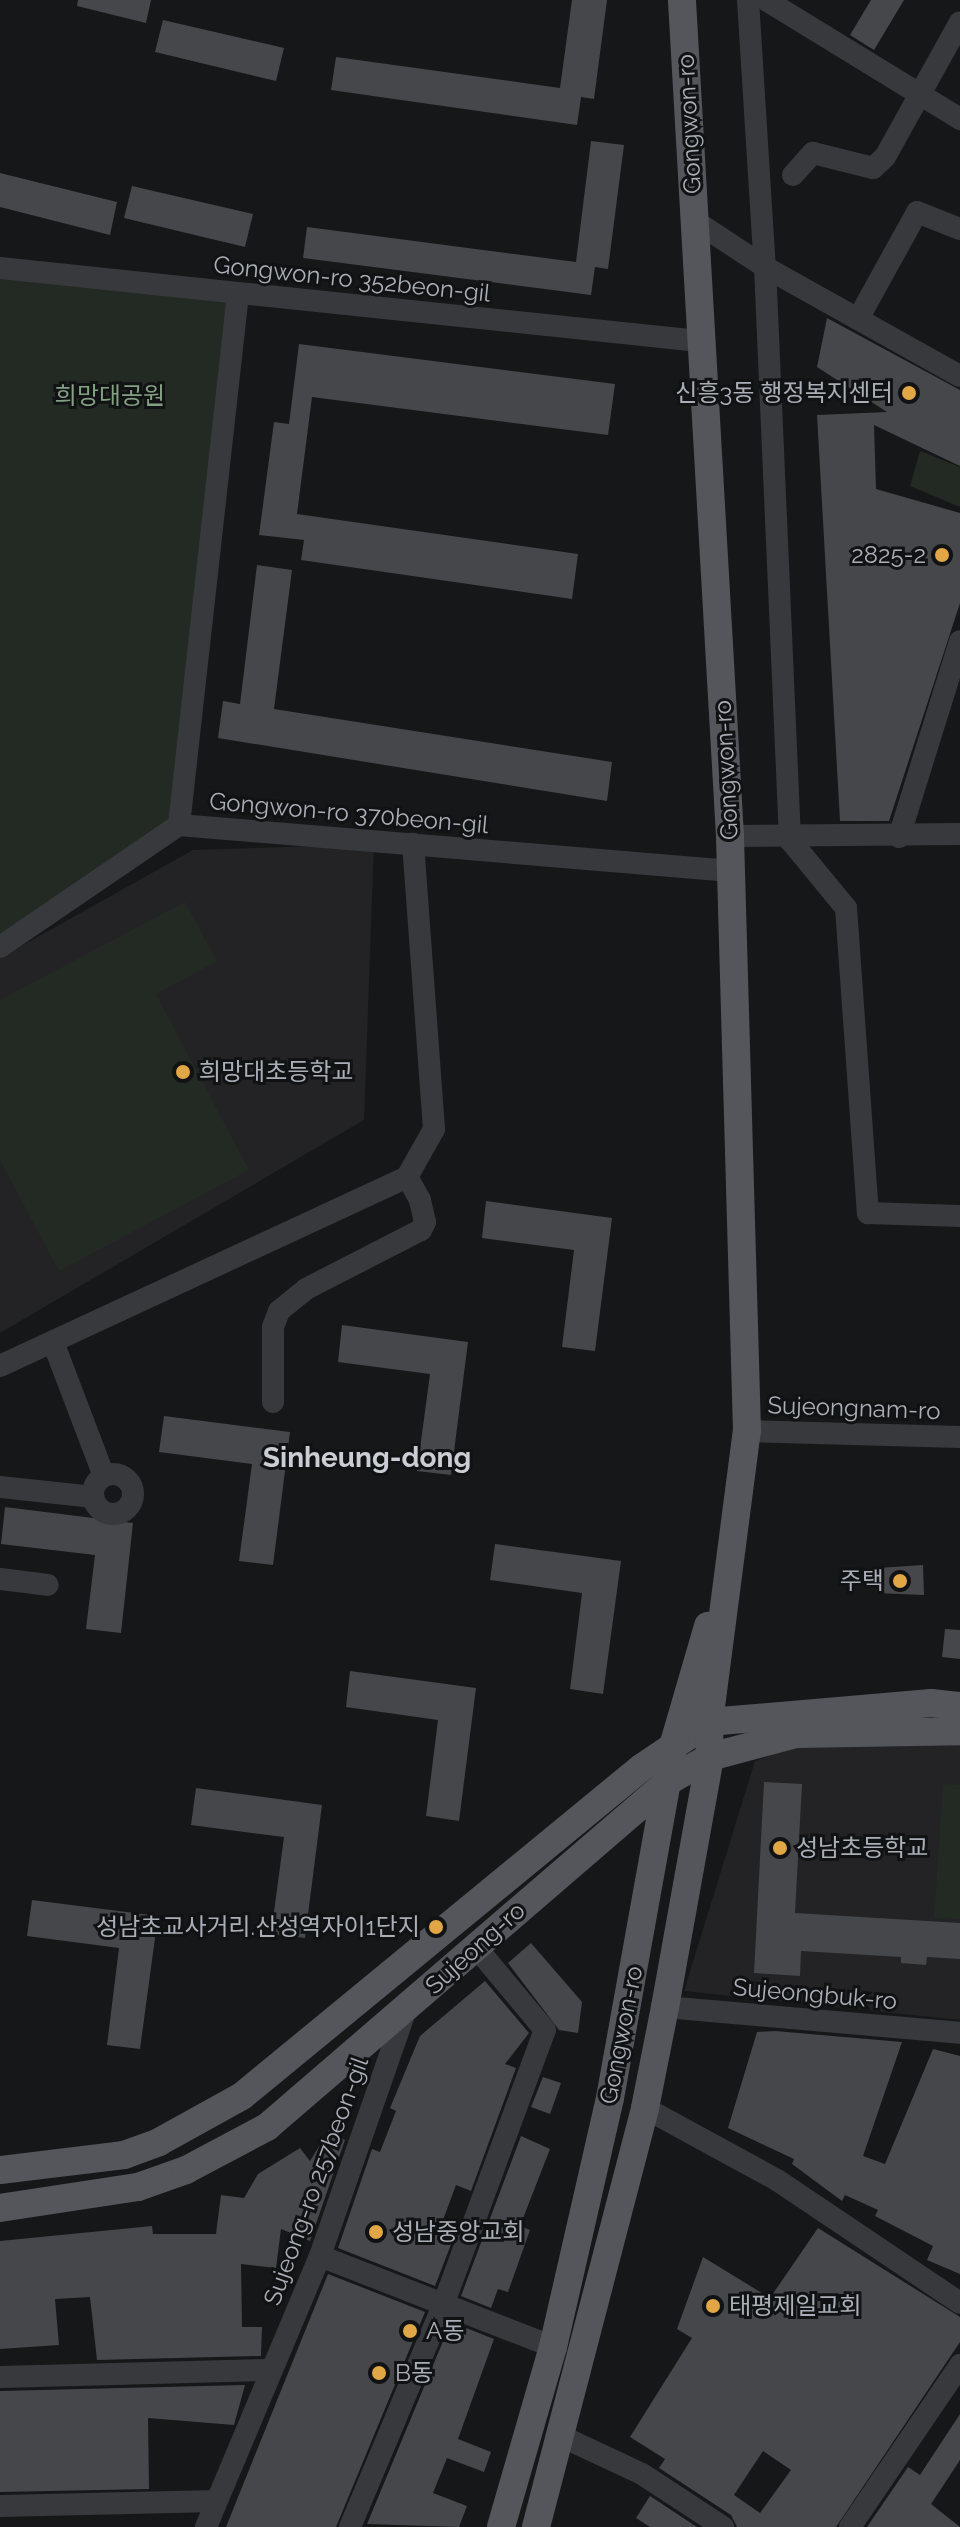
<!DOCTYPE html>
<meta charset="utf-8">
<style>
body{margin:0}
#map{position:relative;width:960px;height:2527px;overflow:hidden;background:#161718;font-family:Raleway,"Noto Sans KR",sans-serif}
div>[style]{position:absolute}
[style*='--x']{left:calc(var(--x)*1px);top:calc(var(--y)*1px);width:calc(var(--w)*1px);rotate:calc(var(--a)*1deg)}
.built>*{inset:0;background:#232325}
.green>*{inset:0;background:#232a23}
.building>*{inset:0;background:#46474b}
.minor>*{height:22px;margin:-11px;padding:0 11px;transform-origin:11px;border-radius:11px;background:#38393d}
.minor>.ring{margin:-11px;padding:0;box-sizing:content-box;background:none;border:22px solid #38393d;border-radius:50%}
.major>*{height:28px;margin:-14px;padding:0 14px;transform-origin:14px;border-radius:14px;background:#54565c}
.dots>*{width:22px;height:22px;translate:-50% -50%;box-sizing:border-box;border:4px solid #111213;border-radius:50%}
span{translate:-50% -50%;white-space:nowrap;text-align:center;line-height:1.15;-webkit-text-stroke:6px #111213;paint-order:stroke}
.street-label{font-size:24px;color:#aaaeb7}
.poi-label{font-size:24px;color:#aaaeb7}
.right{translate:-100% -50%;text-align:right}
.left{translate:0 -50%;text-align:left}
.park-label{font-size:24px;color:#83a083}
.quarter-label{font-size:28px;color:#cacdd3;font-weight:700}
</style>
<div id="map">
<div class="built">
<div style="clip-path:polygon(374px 844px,364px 1120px,0 1333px,0 958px,193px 850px)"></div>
<div style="clip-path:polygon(960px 1742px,960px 2020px,684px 1991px,755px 1761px,796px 1745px)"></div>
</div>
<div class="green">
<div style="clip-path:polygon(0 274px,232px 299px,177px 817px,0 953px)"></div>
<div style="clip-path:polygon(920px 451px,960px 467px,960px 507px,910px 486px)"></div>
<div style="clip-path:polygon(185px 902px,217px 961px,156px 994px,249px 1170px,59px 1271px,0 1160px,0 1000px)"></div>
<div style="clip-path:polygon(943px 1784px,960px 1785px,960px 1919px,934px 1918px)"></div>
</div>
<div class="building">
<div style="clip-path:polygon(78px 0,151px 0,146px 23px,77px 6px)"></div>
<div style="clip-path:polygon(572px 0,607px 0,594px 99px,581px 97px,577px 125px,331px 90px,336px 57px,560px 88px)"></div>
<div style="clip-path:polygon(871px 0,904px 0,874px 50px,850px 35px)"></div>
<div style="clip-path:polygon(163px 20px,284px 48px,276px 81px,155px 52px)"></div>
<div style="clip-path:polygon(591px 141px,624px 145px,608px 269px,595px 267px,591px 295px,303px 258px,307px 227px,576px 262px)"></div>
<div style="clip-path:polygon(0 173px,117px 202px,110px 235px,0 207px)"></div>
<div style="clip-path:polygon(132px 186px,253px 214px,245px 247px,124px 218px)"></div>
<div style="clip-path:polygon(827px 318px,960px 390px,960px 466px,874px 425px,876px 489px,960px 513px,960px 603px,889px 821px,840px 821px,817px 415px,887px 412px,817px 367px)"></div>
<div style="clip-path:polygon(299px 344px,615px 384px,608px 435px,312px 397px,297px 514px,578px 554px,572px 599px,301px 560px,304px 540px,259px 535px,274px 422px,289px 424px)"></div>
<div style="clip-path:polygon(257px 565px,292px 570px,274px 709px,612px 762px,607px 801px,218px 738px,223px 701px,240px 704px)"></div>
<div style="clip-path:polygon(486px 1201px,612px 1218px,595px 1351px,562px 1347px,574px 1250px,482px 1238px)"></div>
<div style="clip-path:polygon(342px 1325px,468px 1342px,451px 1475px,417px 1471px,430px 1374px,338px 1362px)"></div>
<div style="clip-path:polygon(164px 1416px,290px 1432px,273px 1565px,239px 1561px,252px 1464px,159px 1452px)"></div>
<div style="clip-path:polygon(5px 1507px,133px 1523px,121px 1633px,86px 1629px,95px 1555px,1px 1544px)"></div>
<div style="clip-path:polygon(495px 1544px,621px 1561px,603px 1694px,570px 1689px,582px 1593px,490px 1580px)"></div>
<div style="clip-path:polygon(923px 1565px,924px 1595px,876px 1593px,878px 1568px)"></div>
<div style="clip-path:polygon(945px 1629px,960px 1630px,960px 1659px,942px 1657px)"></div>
<div style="clip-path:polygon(350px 1671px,476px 1688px,459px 1821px,426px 1816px,438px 1720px,346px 1707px)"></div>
<div style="clip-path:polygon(764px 1782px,802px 1784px,795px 1913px,960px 1923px,960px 1959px,927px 1957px,926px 1965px,901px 1963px,901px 1957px,801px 1951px,800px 1976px,754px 1973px)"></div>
<div style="clip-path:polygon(196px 1788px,322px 1805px,305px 1938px,271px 1934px,284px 1837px,191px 1825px)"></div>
<div style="clip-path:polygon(32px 1900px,158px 1916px,140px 2049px,107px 2045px,119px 1948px,27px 1936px)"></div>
<div style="clip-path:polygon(531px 1943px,582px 2002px,578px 2033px,559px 2030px,508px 1963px)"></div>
<div style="clip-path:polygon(485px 1981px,529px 2033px,505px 2064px,516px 2068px,471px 2191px,456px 2185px,440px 2228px,455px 2234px,435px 2286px,338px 2248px,372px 2149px,380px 2152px,396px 2111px,390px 2108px,420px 2036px)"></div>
<div style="clip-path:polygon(775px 2031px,902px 2042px,863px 2156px,885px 2164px,933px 2049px,960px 2056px,960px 2274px,927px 2260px,933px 2246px,875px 2216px,878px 2210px,845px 2195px,842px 2201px,792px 2164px,794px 2159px,728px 2128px,757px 2032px)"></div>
<div style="clip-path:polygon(543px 2077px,561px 2083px,550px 2114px,531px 2107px)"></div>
<div style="clip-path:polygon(329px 2130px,345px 2140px,310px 2241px,281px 2229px,276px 2268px,241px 2264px,242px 2327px,262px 2327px,261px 2356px,97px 2360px,90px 2297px,55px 2299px,59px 2345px,0 2349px,0 2241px,152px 2226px,153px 2234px,216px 2234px,221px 2195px,244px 2198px,258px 2174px,300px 2148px,310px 2161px)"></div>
<div style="clip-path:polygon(521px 2136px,550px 2149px,520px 2226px,530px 2230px,508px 2292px,498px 2289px,491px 2308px,461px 2296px)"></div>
<div style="clip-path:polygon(evenodd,818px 2228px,960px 2317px,960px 2342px,836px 2527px,737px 2527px,731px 2515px,659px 2468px,665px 2459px,630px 2437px,692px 2338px,677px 2329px,703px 2257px,770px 2298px,818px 2228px,763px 2451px,791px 2470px,760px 2513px,734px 2495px,763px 2451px)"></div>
<div style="clip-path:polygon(328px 2274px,425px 2312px,336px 2527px,226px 2527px)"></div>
<div style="clip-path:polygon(451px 2322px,494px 2339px,458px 2439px,491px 2452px,484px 2472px,447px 2458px,433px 2493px,467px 2506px,459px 2527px,367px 2524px)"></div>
<div style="clip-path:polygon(245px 2385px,234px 2425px,148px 2418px,149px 2489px,0 2492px,0 2391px)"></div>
<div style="clip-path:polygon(960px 2414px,960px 2460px,931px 2504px,960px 2527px,867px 2527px,908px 2467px,920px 2475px)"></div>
<div style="clip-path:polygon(650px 2496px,697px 2527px,650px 2527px,636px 2518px)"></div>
</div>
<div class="minor">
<div style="--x:748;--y:0;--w:268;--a:86.4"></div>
<div style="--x:765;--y:267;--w:574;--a:87.5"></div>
<div style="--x:790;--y:840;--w:88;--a:50.5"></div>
<div style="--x:846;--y:908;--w:306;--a:85.9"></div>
<div style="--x:868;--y:1213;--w:92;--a:1.9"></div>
<div style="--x:766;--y:0;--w:228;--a:31.5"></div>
<div style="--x:793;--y:175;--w:30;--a:-48"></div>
<div style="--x:813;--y:153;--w:62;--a:14"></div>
<div style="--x:873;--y:168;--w:16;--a:-43"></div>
<div style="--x:885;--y:157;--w:154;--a:-60.9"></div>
<div style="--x:695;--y:221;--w:84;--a:33.3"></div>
<div style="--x:765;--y:267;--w:223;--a:29.2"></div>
<div style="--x:0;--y:268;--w:703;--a:5.96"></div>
<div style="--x:858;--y:319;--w:122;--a:-61.1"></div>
<div style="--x:917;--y:212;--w:46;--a:21.6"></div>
<div style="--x:179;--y:825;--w:534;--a:-83.66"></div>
<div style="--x:730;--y:836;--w:230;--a:-0.5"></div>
<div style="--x:899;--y:837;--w:205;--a:-72.7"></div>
<div style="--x:0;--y:947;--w:217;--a:-34.3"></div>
<div style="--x:179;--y:825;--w:554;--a:4.76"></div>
<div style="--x:53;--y:1342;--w:143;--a:69.2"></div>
<div style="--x:0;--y:1366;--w:449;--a:-24.9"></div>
<div style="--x:407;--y:1177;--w:55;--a:-60.6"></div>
<div style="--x:434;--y:1129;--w:286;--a:-94.2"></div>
<div style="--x:273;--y:1402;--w:75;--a:-90"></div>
<div style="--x:273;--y:1327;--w:17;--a:-69"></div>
<div style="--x:279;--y:1311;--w:35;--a:-39"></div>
<div style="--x:306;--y:1289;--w:129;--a:-27.2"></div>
<div style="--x:421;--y:1230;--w:9;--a:-63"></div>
<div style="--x:425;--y:1222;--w:23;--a:-103"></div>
<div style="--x:420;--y:1200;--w:26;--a:-119"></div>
<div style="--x:747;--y:1431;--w:213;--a:1.6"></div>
<div class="ring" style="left:93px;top:1474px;width:18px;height:18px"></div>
<div style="--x:0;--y:1487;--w:94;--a:6.1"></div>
<div style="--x:0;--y:1579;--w:48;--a:7.1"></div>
<div style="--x:665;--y:2007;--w:296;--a:5"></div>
<div style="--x:645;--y:2108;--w:150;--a:28.6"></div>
<div style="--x:777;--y:2180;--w:220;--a:33.9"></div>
<div style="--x:320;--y:2256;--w:250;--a:21.3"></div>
<div style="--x:0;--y:2377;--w:270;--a:-1.5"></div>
<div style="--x:563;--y:2437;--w:87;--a:25.1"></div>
<div style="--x:642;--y:2474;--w:97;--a:33.2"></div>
<div style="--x:0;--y:2506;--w:216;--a:-1.3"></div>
<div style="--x:206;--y:2527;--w:294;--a:-67.2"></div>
<div style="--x:320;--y:2256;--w:262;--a:-70.8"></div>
<div style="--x:350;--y:2527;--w:238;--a:-67.2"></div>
<div style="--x:442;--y:2308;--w:296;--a:-69.7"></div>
<div style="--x:545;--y:2030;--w:109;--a:-129.8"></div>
<div style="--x:850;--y:2527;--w:196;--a:-55.8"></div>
</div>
<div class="major">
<div style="--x:0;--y:2170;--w:125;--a:-6.9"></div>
<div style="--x:124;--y:2155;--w:37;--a:-20"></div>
<div style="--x:159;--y:2142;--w:95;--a:-29"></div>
<div style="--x:242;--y:2096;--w:517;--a:-39.42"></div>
<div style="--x:641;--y:1768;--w:82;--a:-34.1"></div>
<div style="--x:709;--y:1722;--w:223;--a:-4.9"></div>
<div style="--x:931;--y:1703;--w:29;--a:6"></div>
<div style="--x:0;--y:2208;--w:140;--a:-8.7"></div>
<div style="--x:138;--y:2187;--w:51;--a:-19.5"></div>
<div style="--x:186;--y:2170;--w:92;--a:-28"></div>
<div style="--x:267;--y:2127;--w:530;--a:-40.72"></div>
<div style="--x:669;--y:1781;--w:48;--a:-30.3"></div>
<div style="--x:710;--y:1757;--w:89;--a:-15"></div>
<div style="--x:796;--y:1734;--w:164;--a:-1"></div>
<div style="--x:501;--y:2527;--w:187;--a:-73.9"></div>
<div style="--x:553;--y:2347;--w:255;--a:-77.1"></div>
<div style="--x:610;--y:2098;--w:361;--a:-79.8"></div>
<div style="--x:674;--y:1743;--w:122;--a:-73.8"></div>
<div style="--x:536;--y:2527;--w:433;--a:-75.4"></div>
<div style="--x:645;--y:2108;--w:103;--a:-78.8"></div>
<div style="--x:665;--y:2007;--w:254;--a:-79.8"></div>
<div style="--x:710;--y:1757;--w:35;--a:-92"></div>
<div style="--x:709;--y:1722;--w:293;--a:-82.6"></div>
<div style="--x:747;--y:1431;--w:595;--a:-91.64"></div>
<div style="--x:730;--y:836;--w:837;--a:-93.29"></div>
</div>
<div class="dots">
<div style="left:909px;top:393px;background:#e1a645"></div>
<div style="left:942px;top:555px;background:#e1a645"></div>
<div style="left:183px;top:1072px;background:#e1a645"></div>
<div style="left:900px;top:1581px;background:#e1a645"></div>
<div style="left:780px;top:1848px;background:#e1a645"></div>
<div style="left:436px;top:1927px;background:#e1a645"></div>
<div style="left:376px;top:2232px;background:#e1a645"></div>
<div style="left:713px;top:2306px;background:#e1a645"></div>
<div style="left:410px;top:2331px;background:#e1a645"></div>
<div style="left:379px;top:2373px;background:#e1a645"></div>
</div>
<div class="street-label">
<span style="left:689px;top:124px;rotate:-93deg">Gongwon-ro</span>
<span style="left:352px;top:279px;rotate:6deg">Gongwon-ro 352beon-gil</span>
<span style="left:726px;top:770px;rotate:-93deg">Gongwon-ro</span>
<span style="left:349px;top:813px;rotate:5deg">Gongwon-ro 370beon-gil</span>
<span style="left:854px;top:1408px;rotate:2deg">Sujeongnam-ro</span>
<span style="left:475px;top:1948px;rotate:-42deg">Sujeong-ro</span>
<span style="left:815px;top:1994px;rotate:5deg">Sujeongbuk-ro</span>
<span style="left:621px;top:2035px;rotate:-79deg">Gongwon-ro</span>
<span style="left:316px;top:2181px;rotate:-70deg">Sujeong-ro 257beon-gil</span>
</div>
<div class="poi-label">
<span class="right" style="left:893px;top:393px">신흥3동 행정복지센터</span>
<span class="right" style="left:926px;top:555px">2825-2</span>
<span class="left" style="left:199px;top:1072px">희망대초등학교</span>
<span class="right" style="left:884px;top:1581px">주택</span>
<span class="left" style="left:796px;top:1848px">성남초등학교</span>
<span class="right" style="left:420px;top:1927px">성남초교사거리.산성역자이1단지</span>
<span class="left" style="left:392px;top:2232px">성남중앙교회</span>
<span class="left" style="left:729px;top:2306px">태평제일교회</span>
<span class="left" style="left:426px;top:2331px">A동</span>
<span class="left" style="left:395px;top:2373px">B동</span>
</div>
<div class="park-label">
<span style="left:110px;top:396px">희망대공원</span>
</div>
<div class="quarter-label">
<span style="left:367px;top:1458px">Sinheung-dong</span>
</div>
</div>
